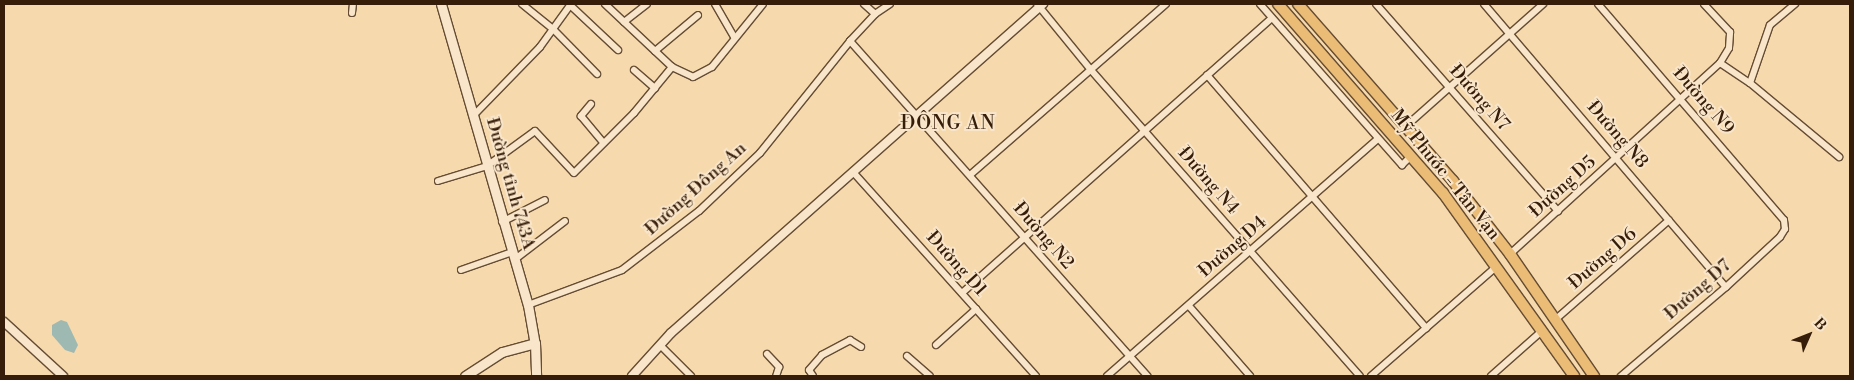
<!DOCTYPE html>
<meta charset="utf-8">
<style>
body{margin:0}
#map{position:relative;width:1854px;height:380px;overflow:hidden;background:#f6d9ad;font-family:"Libre Bodoni",serif}
div>[style]{position:absolute}
[style*='--x']{left:calc(var(--x)*1px);top:calc(var(--y)*1px);width:calc(var(--w)*1px);rotate:calc(var(--a)*1deg)}
.water>*{inset:0;background:#9eb9b1}
.roads{filter:drop-shadow(1px 0 #654c33) drop-shadow(-1px 0 #654c33) drop-shadow(0 1px #654c33) drop-shadow(0 -1px #654c33)}
.minor>*{height:6px;margin:-3px;padding:0 3px;transform-origin:3px;border-radius:3px;background:#f9e6ca}
.tertiary>*{height:8px;margin:-4px;padding:0 4px;transform-origin:4px;border-radius:4px;background:#f9e6ca}
.secondary>*{height:9px;margin:-4.5px;padding:0 4.5px;transform-origin:4.5px;border-radius:4.5px;background:#f9e6ca}
.primary>*{height:10px;margin:-5px;padding:0 5px;transform-origin:5px;border-radius:5px;background:#ebbc76}
span{translate:-50% -50%;white-space:nowrap;text-align:center;line-height:1.15;-webkit-text-stroke:4px #f9e6ca;paint-order:stroke}
.street-label{font-size:18px;color:#351d0a}
.neighbourhood-label{font-size:19px;color:#351d0a;letter-spacing:1px}
.frame{position:absolute;inset:0;border:5px solid #351d0a;pointer-events:none}
.north{position:absolute;left:1784px;top:310px;width:50px;height:50px;-webkit-text-stroke:4px #f9e6ca;paint-order:stroke;rotate:46deg;font-size:14px;font-weight:700;line-height:20px;text-align:center;color:#351d0a}
.north::after{content:'';display:block;margin:auto;width:18px;height:22px;background:#351d0a;clip-path:polygon(50% 0,100% 100%,50% 72%,0 100%)}
</style>
<div id="map">
<div class="water">
<div style="clip-path:polygon(61px 320px,67px 322px,78px 345px,74px 353px,65px 350px,52px 335px,52px 325px)"></div>
</div>
<div class="roads">
<div class="minor">
<div style="--x:522;--y:4;--w:40;--a:39"></div>
<div style="--x:553;--y:29;--w:63;--a:45.6"></div>
<div style="--x:605;--y:4;--w:92;--a:43.2"></div>
<div style="--x:672;--y:67;--w:23;--a:25"></div>
<div style="--x:693;--y:77;--w:21;--a:-28"></div>
<div style="--x:712;--y:67;--w:81;--a:-51"></div>
<div style="--x:715;--y:4;--w:39;--a:60"></div>
<div style="--x:864;--y:4;--w:15;--a:42"></div>
<div style="--x:1037;--y:4;--w:85;--a:50.7"></div>
<div style="--x:1091;--y:70;--w:407;--a:48.7"></div>
<div style="--x:1260;--y:4;--w:215;--a:48.6"></div>
<div style="--x:1402;--y:165;--w:13;--a:-45"></div>
<div style="--x:1376;--y:4;--w:276;--a:48.7"></div>
<div style="--x:1484;--y:4;--w:372;--a:49.5"></div>
<div style="--x:1598;--y:4;--w:285;--a:49.3"></div>
<div style="--x:1784;--y:220;--w:9;--a:84"></div>
<div style="--x:1785;--y:229;--w:9;--a:122"></div>
<div style="--x:1780;--y:237;--w:74;--a:137.2"></div>
<div style="--x:1726;--y:287;--w:138;--a:139.7"></div>
<div style="--x:570;--y:5;--w:66;--a:43.2"></div>
<div style="--x:352;--y:13;--w:9;--a:-84"></div>
<div style="--x:624;--y:22;--w:29;--a:-38"></div>
<div style="--x:850;--y:41;--w:448;--a:48.4"></div>
<div style="--x:655;--y:51;--w:56;--a:-39.9"></div>
<div style="--x:1720;--y:63;--w:36;--a:34"></div>
<div style="--x:1750;--y:83;--w:116;--a:39.7"></div>
<div style="--x:634;--y:70;--w:28;--a:41"></div>
<div style="--x:1207;--y:75;--w:335;--a:49.1"></div>
<div style="--x:1750;--y:83;--w:61;--a:-71"></div>
<div style="--x:1770;--y:25;--w:33;--a:-40"></div>
<div style="--x:591;--y:104;--w:16;--a:130"></div>
<div style="--x:581;--y:116;--w:35;--a:50"></div>
<div style="--x:473;--y:116;--w:96;--a:-45.8"></div>
<div style="--x:540;--y:47;--w:53;--a:-54.2"></div>
<div style="--x:1405;--y:127;--w:185;--a:-41.7"></div>
<div style="--x:853;--y:172;--w:274;--a:48.1"></div>
<div style="--x:970;--y:175;--w:260;--a:-41.1"></div>
<div style="--x:438;--y:181;--w:51;--a:-17"></div>
<div style="--x:487;--y:166;--w:59;--a:-36.1"></div>
<div style="--x:535;--y:131;--w:57;--a:47.1"></div>
<div style="--x:574;--y:173;--w:85;--a:-45"></div>
<div style="--x:634;--y:113;--w:60;--a:-50.4"></div>
<div style="--x:502;--y:222;--w:48;--a:-27.1"></div>
<div style="--x:1510;--y:254;--w:284;--a:-42.3"></div>
<div style="--x:1720;--y:63;--w:17;--a:-59"></div>
<div style="--x:1729;--y:48;--w:16;--a:-86"></div>
<div style="--x:1730;--y:32;--w:38;--a:-133"></div>
<div style="--x:514;--y:260;--w:64;--a:-37.4"></div>
<div style="--x:461;--y:270;--w:54;--a:-19.4"></div>
<div style="--x:962;--y:293;--w:414;--a:-41.6"></div>
<div style="--x:528;--y:305;--w:100;--a:-20.4"></div>
<div style="--x:622;--y:270;--w:97;--a:-37.5"></div>
<div style="--x:699;--y:211;--w:84;--a:-43.6"></div>
<div style="--x:760;--y:153;--w:144;--a:-51.2"></div>
<div style="--x:850;--y:41;--w:37;--a:-47"></div>
<div style="--x:875;--y:14;--w:18;--a:-34"></div>
<div style="--x:1189;--y:306;--w:93;--a:48.9"></div>
<div style="--x:1556;--y:319;--w:150;--a:-41.2"></div>
<div style="--x:660;--y:345;--w:44;--a:45"></div>
<div style="--x:936;--y:345;--w:54;--a:-42"></div>
<div style="--x:767;--y:354;--w:18;--a:47"></div>
<div style="--x:779;--y:367;--w:9;--a:108"></div>
<div style="--x:907;--y:356;--w:30;--a:41"></div>
<div style="--x:813;--y:376;--w:7;--a:-124"></div>
<div style="--x:809;--y:370;--w:20;--a:-49"></div>
<div style="--x:822;--y:355;--w:32;--a:-28"></div>
<div style="--x:850;--y:340;--w:13;--a:32"></div>
<div style="--x:1107;--y:376;--w:360;--a:-41.2"></div>
<div style="--x:1371;--y:376;--w:167;--a:-41.1"></div>
<div style="--x:1491;--y:376;--w:69;--a:-41.5"></div>
</div>
<div class="tertiary">
<div style="--x:4;--y:322;--w:80;--a:42.5"></div>
<div style="--x:632;--y:376;--w:58;--a:-47.8"></div>
<div style="--x:671;--y:333;--w:497;--a:-41.5"></div>
</div>
<div class="secondary">
<div style="--x:441;--y:4;--w:313;--a:73.9"></div>
<div style="--x:528;--y:305;--w:39;--a:80"></div>
<div style="--x:535;--y:343;--w:33;--a:88"></div>
<div style="--x:465;--y:376;--w:44;--a:-33"></div>
<div style="--x:502;--y:352;--w:34;--a:-15"></div>
</div>
<div class="primary">
<div style="--x:1278;--y:4;--w:251;--a:48.9"></div>
<div style="--x:1443;--y:193;--w:225;--a:54.4"></div>
<div style="--x:1298;--y:4;--w:235;--a:48.8"></div>
<div style="--x:1453;--y:181;--w:93;--a:52"></div>
<div style="--x:1510;--y:254;--w:148;--a:55.5"></div>
</div>
</div>
<div class="street-label">
<span style="left:1479px;top:98px;rotate:49deg">Đường N7</span>
<span style="left:1703px;top:101px;rotate:49deg">Đường N9</span>
<span style="left:1617px;top:135px;rotate:49deg">Đường N8</span>
<span style="left:1445px;top:175px;rotate:51deg">Mỹ Phước - Tân Vạn</span>
<span style="left:1208px;top:181px;rotate:49deg">Đường N4</span>
<span style="left:510px;top:184px;rotate:74deg">Đường tỉnh 743A</span>
<span style="left:1563px;top:187px;rotate:-42deg">Đường D5</span>
<span style="left:696px;top:189px;rotate:-42deg">Đường Đông An</span>
<span style="left:1043px;top:236px;rotate:49deg">Đường N2</span>
<span style="left:1233px;top:247px;rotate:-41deg">Đường D4</span>
<span style="left:1603px;top:259px;rotate:-41deg">Đường D6</span>
<span style="left:956px;top:264px;rotate:48deg">Đường D1</span>
<span style="left:1698px;top:290px;rotate:-41deg">Đường D7</span>
</div>
<div class="neighbourhood-label">
<span style="left:948px;top:124px">ĐÔNG AN</span>
</div>
<div class="frame"></div>
<div class="north">B</div>
</div>
